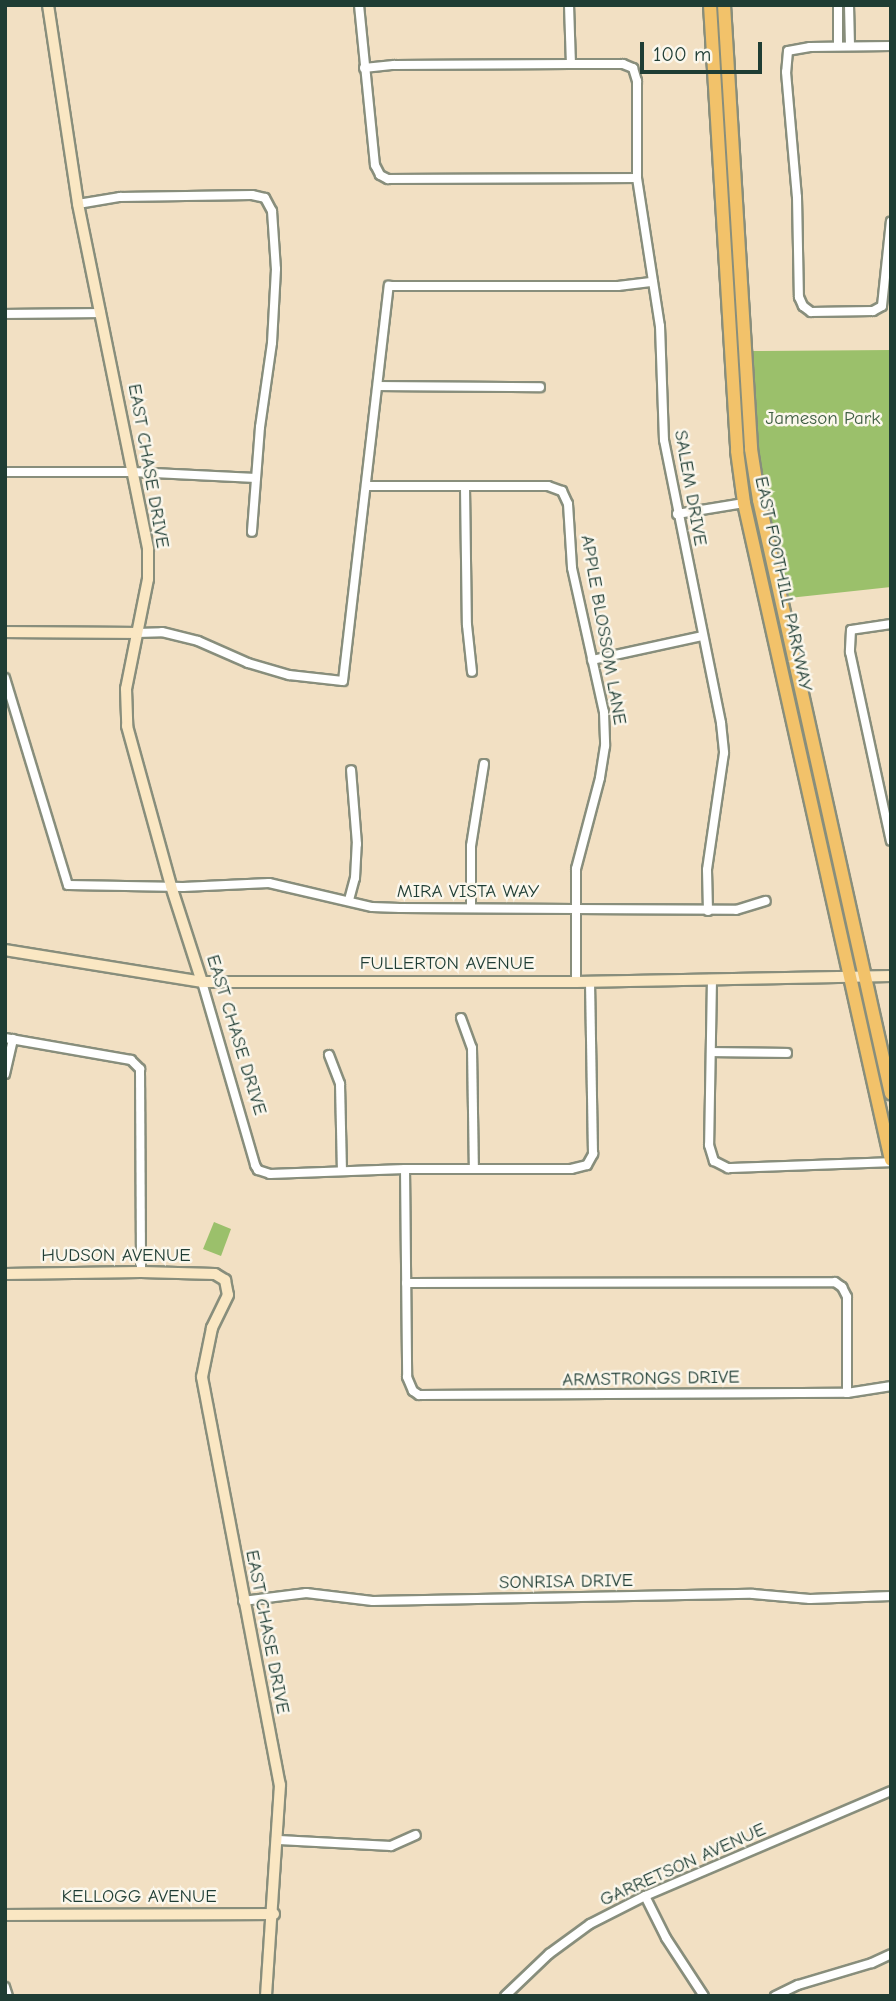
<!DOCTYPE html>
<style>
body{margin:0}
#map{position:relative;width:896px;height:2001px;overflow:hidden;background:#f2e0c3;font-family:"Comic Neue",sans-serif}
div>[style]{position:absolute}
[style*='--x']{left:calc(var(--x)*1px);top:calc(var(--y)*1px);width:calc(var(--w)*1px);rotate:calc(var(--a)*1deg)}
.green>*{inset:0;background:#9bc06b}
.roads{filter:drop-shadow(2px 0 #888e7c) drop-shadow(-2px 0 #888e7c) drop-shadow(0 2px #888e7c) drop-shadow(0 -2px #888e7c)}
.street>*{height:8px;margin:-4px;padding:0 4px;transform-origin:4px;border-radius:4px;background:#fff}
.secondary>*{height:10px;margin:-5px;padding:0 5px;transform-origin:5px;border-radius:5px;background:#fae7c3}
.primary>*{height:12px;margin:-6px;padding:0 6px;transform-origin:6px;border-radius:6px;background:#f2c26a}
span{translate:-50% -50%;white-space:nowrap;text-align:center;line-height:1.15;-webkit-text-stroke:5px #fbf7ec;paint-order:stroke}
.park-label{font-size:19px;color:#3e5e42}
.street-label{font-size:19px;color:#1f3d34}
.frame{position:absolute;inset:0;border:7px solid #1f3d34;pointer-events:none}
.scale{position:absolute;left:640px;top:42px;width:122px;height:32px;box-sizing:border-box;border:4px solid #1f3d34;border-top:0;padding-left:9px;font-size:21px;line-height:24px;white-space:nowrap;color:#1f3d34;-webkit-text-stroke:5px #fbf7ec;paint-order:stroke}
</style>
<div id="map">
<div class="green">
<div style="clip-path:polygon(891px 350px,891px 587px,789px 598px,761px 476px,750px 351px)"></div>
<div style="clip-path:polygon(214px 1222px,231px 1229px,221px 1256px,203px 1249px)"></div>
</div>
<div class="roads">
<div class="street">
<div style="--x:359;--y:5;--w:161;--a:84.3"></div>
<div style="--x:375;--y:165;--w:11;--a:63"></div>
<div style="--x:380;--y:175;--w:9;--a:27"></div>
<div style="--x:388;--y:179;--w:249;--a:-0.2"></div>
<div style="--x:569;--y:5;--w:59;--a:88.1"></div>
<div style="--x:838;--y:5;--w:41;--a:90"></div>
<div style="--x:849;--y:5;--w:41;--a:88.6"></div>
<div style="--x:891;--y:46;--w:81;--a:179.3"></div>
<div style="--x:810;--y:47;--w:22;--a:170"></div>
<div style="--x:788;--y:51;--w:21;--a:95"></div>
<div style="--x:786;--y:72;--w:125;--a:85"></div>
<div style="--x:797;--y:197;--w:100;--a:88.9"></div>
<div style="--x:799;--y:297;--w:10;--a:66"></div>
<div style="--x:803;--y:306;--w:10;--a:37"></div>
<div style="--x:811;--y:312;--w:62;--a:-0.9"></div>
<div style="--x:873;--y:311;--w:10;--a:-29"></div>
<div style="--x:882;--y:306;--w:85;--a:-84"></div>
<div style="--x:364;--y:68;--w:30;--a:-6"></div>
<div style="--x:394;--y:65;--w:177;--a:-0.3"></div>
<div style="--x:571;--y:64;--w:52;--a:0"></div>
<div style="--x:623;--y:64;--w:11;--a:22"></div>
<div style="--x:633;--y:68;--w:14;--a:73"></div>
<div style="--x:637;--y:81;--w:97;--a:90"></div>
<div style="--x:637;--y:178;--w:150;--a:81.2"></div>
<div style="--x:660;--y:326;--w:114;--a:88"></div>
<div style="--x:664;--y:440;--w:289;--a:78.6"></div>
<div style="--x:721;--y:723;--w:30;--a:84"></div>
<div style="--x:724;--y:753;--w:118;--a:98.3"></div>
<div style="--x:707;--y:870;--w:41;--a:88.6"></div>
<div style="--x:78;--y:204;--w:43;--a:-9.5"></div>
<div style="--x:120;--y:197;--w:132;--a:-0.9"></div>
<div style="--x:252;--y:195;--w:13;--a:13"></div>
<div style="--x:265;--y:198;--w:15;--a:62"></div>
<div style="--x:272;--y:211;--w:58;--a:86.1"></div>
<div style="--x:276;--y:269;--w:74;--a:93.1"></div>
<div style="--x:272;--y:343;--w:85;--a:98.1"></div>
<div style="--x:260;--y:427;--w:105;--a:94.4"></div>
<div style="--x:5;--y:314;--w:96;--a:-0.6"></div>
<div style="--x:379;--y:386;--w:161;--a:0.4"></div>
<div style="--x:5;--y:472;--w:128;--a:0"></div>
<div style="--x:133;--y:472;--w:123;--a:2.8"></div>
<div style="--x:366;--y:486;--w:182;--a:0"></div>
<div style="--x:548;--y:486;--w:15;--a:20"></div>
<div style="--x:562;--y:491;--w:14;--a:65"></div>
<div style="--x:568;--y:504;--w:64;--a:86.4"></div>
<div style="--x:572;--y:568;--w:148;--a:77.5"></div>
<div style="--x:604;--y:712;--w:34;--a:88"></div>
<div style="--x:605;--y:746;--w:32;--a:99"></div>
<div style="--x:600;--y:778;--w:94;--a:104.8"></div>
<div style="--x:576;--y:869;--w:113;--a:90"></div>
<div style="--x:465;--y:488;--w:137;--a:89.2"></div>
<div style="--x:467;--y:625;--w:47;--a:83.9"></div>
<div style="--x:677;--y:514;--w:68;--a:-9.3"></div>
<div style="--x:891;--y:624;--w:40;--a:171.5"></div>
<div style="--x:851;--y:630;--w:22;--a:93"></div>
<div style="--x:850;--y:652;--w:193;--a:77.8"></div>
<div style="--x:137;--y:633;--w:25;--a:-2"></div>
<div style="--x:162;--y:632;--w:37;--a:14"></div>
<div style="--x:198;--y:641;--w:55;--a:23.7"></div>
<div style="--x:248;--y:663;--w:43;--a:16.3"></div>
<div style="--x:289;--y:675;--w:54;--a:6.3"></div>
<div style="--x:343;--y:681;--w:398;--a:-83.4"></div>
<div style="--x:389;--y:286;--w:229;--a:0"></div>
<div style="--x:618;--y:286;--w:35;--a:-7"></div>
<div style="--x:592;--y:660;--w:113;--a:-12.3"></div>
<div style="--x:5;--y:678;--w:216;--a:73.1"></div>
<div style="--x:68;--y:885;--w:115;--a:1"></div>
<div style="--x:183;--y:887;--w:86;--a:-2.7"></div>
<div style="--x:269;--y:883;--w:106;--a:13.1"></div>
<div style="--x:372;--y:907;--w:28;--a:2"></div>
<div style="--x:400;--y:908;--w:336;--a:0.3"></div>
<div style="--x:736;--y:910;--w:31;--a:-17"></div>
<div style="--x:349;--y:900;--w:23;--a:-75"></div>
<div style="--x:355;--y:878;--w:34;--a:-87"></div>
<div style="--x:357;--y:844;--w:74;--a:-94.6"></div>
<div style="--x:471;--y:908;--w:62;--a:-90"></div>
<div style="--x:471;--y:846;--w:83;--a:-81"></div>
<div style="--x:712;--y:979;--w:166;--a:91"></div>
<div style="--x:709;--y:1145;--w:17;--a:73"></div>
<div style="--x:714;--y:1161;--w:16;--a:27"></div>
<div style="--x:728;--y:1168;--w:163;--a:-2.1"></div>
<div style="--x:202;--y:982;--w:191;--a:73.8"></div>
<div style="--x:255;--y:1165;--w:6;--a:59"></div>
<div style="--x:258;--y:1170;--w:13;--a:18"></div>
<div style="--x:270;--y:1174;--w:135;--a:-2.1"></div>
<div style="--x:405;--y:1169;--w:166;--a:0"></div>
<div style="--x:571;--y:1169;--w:16;--a:-14"></div>
<div style="--x:587;--y:1165;--w:13;--a:-61"></div>
<div style="--x:593;--y:1154;--w:173;--a:-91"></div>
<div style="--x:461;--y:1018;--w:32;--a:70"></div>
<div style="--x:472;--y:1048;--w:121;--a:89.1"></div>
<div style="--x:5;--y:1038;--w:128;--a:9.9"></div>
<div style="--x:131;--y:1060;--w:13;--a:45"></div>
<div style="--x:140;--y:1069;--w:203;--a:89.7"></div>
<div style="--x:711;--y:1052;--w:76;--a:0.8"></div>
<div style="--x:329;--y:1055;--w:31;--a:69"></div>
<div style="--x:340;--y:1084;--w:87;--a:88.7"></div>
<div style="--x:5;--y:1074;--w:36;--a:-77"></div>
<div style="--x:405;--y:1169;--w:208;--a:89.4"></div>
<div style="--x:407;--y:1377;--w:15;--a:67"></div>
<div style="--x:413;--y:1391;--w:7;--a:34"></div>
<div style="--x:419;--y:1395;--w:428;--a:-0.3"></div>
<div style="--x:847;--y:1393;--w:45;--a:-9"></div>
<div style="--x:406;--y:1283;--w:429;--a:-0.1"></div>
<div style="--x:835;--y:1282;--w:9;--a:36"></div>
<div style="--x:842;--y:1287;--w:11;--a:63"></div>
<div style="--x:847;--y:1297;--w:96;--a:90"></div>
<div style="--x:243;--y:1601;--w:64;--a:-7.2"></div>
<div style="--x:306;--y:1593;--w:67;--a:6.8"></div>
<div style="--x:373;--y:1601;--w:380;--a:-1.1"></div>
<div style="--x:753;--y:1594;--w:57;--a:5"></div>
<div style="--x:810;--y:1599;--w:81;--a:-2.1"></div>
<div style="--x:279;--y:1840;--w:112;--a:3.1"></div>
<div style="--x:391;--y:1846;--w:27;--a:-24"></div>
<div style="--x:645;--y:1896;--w:47;--a:63.4"></div>
<div style="--x:666;--y:1938;--w:69;--a:56.8"></div>
<div style="--x:5;--y:1987;--w:9;--a:72"></div>
<div style="--x:505;--y:1996;--w:61;--a:-43.7"></div>
<div style="--x:549;--y:1954;--w:51;--a:-36.2"></div>
<div style="--x:590;--y:1924;--w:62;--a:-27"></div>
<div style="--x:645;--y:1896;--w:267;--a:-23.1"></div>
<div style="--x:775;--y:1996;--w:25;--a:-26"></div>
<div style="--x:798;--y:1985;--w:77;--a:-16.6"></div>
<div style="--x:872;--y:1963;--w:21;--a:-25"></div>
</div>
<div class="secondary">
<div style="--x:48;--y:5;--w:201;--a:81.4"></div>
<div style="--x:78;--y:204;--w:352;--a:78.5"></div>
<div style="--x:148;--y:549;--w:30;--a:90"></div>
<div style="--x:148;--y:579;--w:112;--a:101.3"></div>
<div style="--x:126;--y:689;--w:37;--a:88"></div>
<div style="--x:127;--y:726;--w:166;--a:74.6"></div>
<div style="--x:171;--y:886;--w:101;--a:72.1"></div>
<div style="--x:5;--y:632;--w:132;--a:0.4"></div>
<div style="--x:5;--y:950;--w:200;--a:9.2"></div>
<div style="--x:202;--y:982;--w:374;--a:0"></div>
<div style="--x:576;--y:982;--w:315;--a:-1.1"></div>
<div style="--x:5;--y:1274;--w:136;--a:-0.8"></div>
<div style="--x:141;--y:1272;--w:74;--a:1.5"></div>
<div style="--x:215;--y:1274;--w:12;--a:31"></div>
<div style="--x:225;--y:1280;--w:15;--a:79"></div>
<div style="--x:228;--y:1295;--w:37;--a:116"></div>
<div style="--x:212;--y:1328;--w:50;--a:101.5"></div>
<div style="--x:202;--y:1377;--w:415;--a:79.2"></div>
<div style="--x:280;--y:1785;--w:211;--a:93.8"></div>
<div style="--x:5;--y:1915;--w:269;--a:-0.2"></div>
</div>
<div class="primary">
<div style="--x:710;--y:5;--w:447;--a:86.5"></div>
<div style="--x:737;--y:451;--w:52;--a:82.3"></div>
<div style="--x:744;--y:503;--w:673;--a:77.39"></div>
<div style="--x:724;--y:5;--w:445;--a:86.5"></div>
<div style="--x:751;--y:449;--w:52;--a:81.1"></div>
<div style="--x:759;--y:500;--w:608;--a:77.47"></div>
</div>
</div>
<div class="park-label">
<span style="left:823px;top:419px">Jameson Park</span>
</div>
<div class="street-label">
<span style="left:148px;top:466px;rotate:80deg">EAST CHASE DRIVE</span>
<span style="left:690px;top:488px;rotate:80deg">SALEM DRIVE</span>
<span style="left:783px;top:584px;rotate:78deg">EAST FOOTHILL PARKWAY</span>
<span style="left:603px;top:630px;rotate:80deg">APPLE BLOSSOM LANE</span>
<span style="left:468px;top:892px">MIRA VISTA WAY</span>
<span style="left:447px;top:964px">FULLERTON AVENUE</span>
<span style="left:236px;top:1035px;rotate:73deg">EAST CHASE DRIVE</span>
<span style="left:116px;top:1256px">HUDSON AVENUE</span>
<span style="left:651px;top:1379px;rotate:-1deg">ARMSTRONGS DRIVE</span>
<span style="left:566px;top:1582px;rotate:-1deg">SONRISA DRIVE</span>
<span style="left:267px;top:1632px;rotate:79deg">EAST CHASE DRIVE</span>
<span style="left:683px;top:1865px;rotate:-24deg">GARRETSON AVENUE</span>
<span style="left:139px;top:1897px">KELLOGG AVENUE</span>
</div>
<div class="frame"></div>
<div class="scale">100 m</div>
</div>
